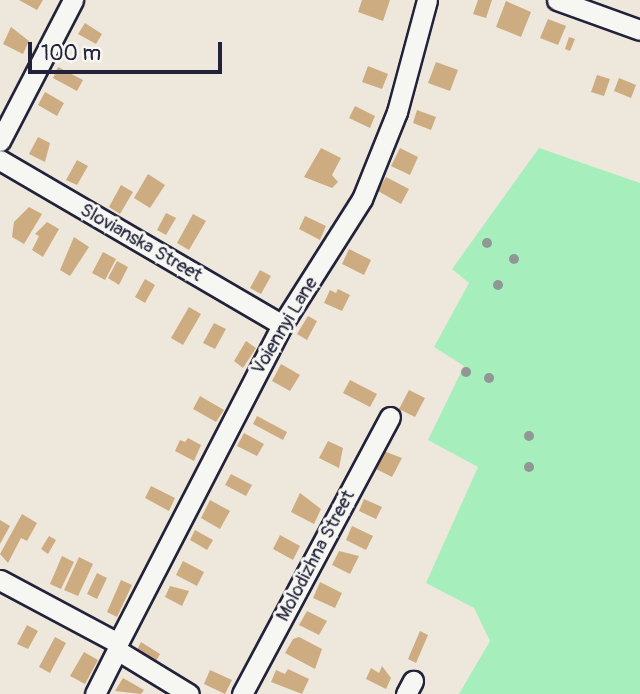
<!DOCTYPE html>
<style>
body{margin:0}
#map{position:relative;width:640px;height:694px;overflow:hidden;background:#eee7db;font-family:Pangolin,sans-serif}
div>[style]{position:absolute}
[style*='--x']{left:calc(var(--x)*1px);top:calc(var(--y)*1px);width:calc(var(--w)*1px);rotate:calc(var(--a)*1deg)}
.green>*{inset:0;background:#a6efbd}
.building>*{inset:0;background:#ceac81}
.roads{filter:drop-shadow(2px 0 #22223b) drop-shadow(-2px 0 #22223b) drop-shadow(0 2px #22223b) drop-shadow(0 -2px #22223b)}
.minor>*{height:19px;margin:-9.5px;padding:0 9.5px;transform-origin:9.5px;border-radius:9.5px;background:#f6f6f2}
.trees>*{width:10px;height:10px;margin:-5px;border-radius:50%;background:#909795}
span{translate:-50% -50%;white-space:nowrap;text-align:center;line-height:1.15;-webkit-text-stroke:6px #f6f6f2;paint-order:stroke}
.street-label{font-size:19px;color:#22223b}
.scale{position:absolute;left:28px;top:42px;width:194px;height:32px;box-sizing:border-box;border:4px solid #22223b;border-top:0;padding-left:9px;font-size:21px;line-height:24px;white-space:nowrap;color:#22223b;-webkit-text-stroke:5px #f6f6f2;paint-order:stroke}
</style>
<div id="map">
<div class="green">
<div style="clip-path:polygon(539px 148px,640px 183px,640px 694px,459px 694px,490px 641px,474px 608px,426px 583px,478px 467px,428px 440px,464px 366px,434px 347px,469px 283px,452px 269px)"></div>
</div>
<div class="building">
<div style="clip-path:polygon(19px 0,43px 0,37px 10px)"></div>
<div style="clip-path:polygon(362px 0,390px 0,383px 21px,358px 12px)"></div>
<div style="clip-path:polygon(478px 0,492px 0,486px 18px,473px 14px)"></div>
<div style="clip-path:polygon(506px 1px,531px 12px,521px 37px,496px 27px)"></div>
<div style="clip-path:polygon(548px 19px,566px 26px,558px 45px,540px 38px)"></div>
<div style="clip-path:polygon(85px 23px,102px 34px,96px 44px,78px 34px)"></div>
<div style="clip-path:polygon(11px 27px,29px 41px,23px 54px,3px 44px)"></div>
<div style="clip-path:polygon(569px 37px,575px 39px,570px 51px,565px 49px)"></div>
<div style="clip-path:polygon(436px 62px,458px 70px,450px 91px,428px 83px)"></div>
<div style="clip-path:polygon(368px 66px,388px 74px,382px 89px,362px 82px)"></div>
<div style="clip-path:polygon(58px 67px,83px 80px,77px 91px,53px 78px)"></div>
<div style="clip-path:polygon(597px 75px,610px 79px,604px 96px,591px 92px)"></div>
<div style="clip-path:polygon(619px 78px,636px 85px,631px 98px,614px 91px)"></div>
<div style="clip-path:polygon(45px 92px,64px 103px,57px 116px,38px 105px)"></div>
<div style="clip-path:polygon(355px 106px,375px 116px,370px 128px,349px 118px)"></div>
<div style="clip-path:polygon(417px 110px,436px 117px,431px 130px,413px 123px)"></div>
<div style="clip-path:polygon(38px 137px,50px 143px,45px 162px,29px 154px)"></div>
<div style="clip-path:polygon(321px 148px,341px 158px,332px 175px,338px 182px,332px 188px,304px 177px)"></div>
<div style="clip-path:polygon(400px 148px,418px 157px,410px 175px,391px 166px)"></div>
<div style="clip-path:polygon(77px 160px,88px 166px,77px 185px,66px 180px)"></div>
<div style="clip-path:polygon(148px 174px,165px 185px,150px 208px,134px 198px)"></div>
<div style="clip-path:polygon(386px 177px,409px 189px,401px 204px,378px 191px)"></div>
<div style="clip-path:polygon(121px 185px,133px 192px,120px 214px,109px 207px)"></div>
<div style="clip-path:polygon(29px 207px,42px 214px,24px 244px,12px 237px,14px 222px)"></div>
<div style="clip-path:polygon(166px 213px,176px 218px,166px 235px,157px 230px)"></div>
<div style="clip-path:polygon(193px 214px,206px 221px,189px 250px,177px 243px)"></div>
<div style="clip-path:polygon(305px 216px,326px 226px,320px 240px,299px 229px)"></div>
<div style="clip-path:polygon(47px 222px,59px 229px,43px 257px,32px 250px,39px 236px,35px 234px)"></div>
<div style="clip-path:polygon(74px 237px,89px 247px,70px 276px,60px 270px)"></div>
<div style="clip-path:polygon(349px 249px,371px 260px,364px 275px,342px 264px)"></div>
<div style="clip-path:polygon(103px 252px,116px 259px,105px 280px,92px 273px)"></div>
<div style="clip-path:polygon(117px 261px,128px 267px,119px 285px,108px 278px)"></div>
<div style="clip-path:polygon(260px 270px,271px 276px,261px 294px,250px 288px)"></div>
<div style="clip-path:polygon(145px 279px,155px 285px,145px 303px,135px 297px)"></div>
<div style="clip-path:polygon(338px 289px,350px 295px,342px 311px,324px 303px,330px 290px,336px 293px)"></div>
<div style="clip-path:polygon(189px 307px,201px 314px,183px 345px,171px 338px)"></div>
<div style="clip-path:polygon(308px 316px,317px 321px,307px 340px,297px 334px)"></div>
<div style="clip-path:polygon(214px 323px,226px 329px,215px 349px,203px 343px)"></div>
<div style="clip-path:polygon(246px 341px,256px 348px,243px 368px,234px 361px)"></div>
<div style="clip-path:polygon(281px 364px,300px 375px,290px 391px,272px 381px)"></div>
<div style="clip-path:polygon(350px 380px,377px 394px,370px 407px,343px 393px)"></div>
<div style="clip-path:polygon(409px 390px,425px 398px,415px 417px,399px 409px)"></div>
<div style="clip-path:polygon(200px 396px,224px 410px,216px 422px,193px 409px)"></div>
<div style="clip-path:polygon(257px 416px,287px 432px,283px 440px,253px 424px)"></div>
<div style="clip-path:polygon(244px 433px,264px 444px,257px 456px,237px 446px)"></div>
<div style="clip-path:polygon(188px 438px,201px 445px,194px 461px,175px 451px,180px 440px,185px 442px)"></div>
<div style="clip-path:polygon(328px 441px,343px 448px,339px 468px,319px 458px)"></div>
<div style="clip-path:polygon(381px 450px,402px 458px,392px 477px,372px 467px)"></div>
<div style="clip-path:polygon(231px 474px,252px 485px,246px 496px,225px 485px)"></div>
<div style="clip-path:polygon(151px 486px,175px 498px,169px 511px,145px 498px)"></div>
<div style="clip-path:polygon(300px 493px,321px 509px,314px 524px,291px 512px)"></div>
<div style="clip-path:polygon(364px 499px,382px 507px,376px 519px,359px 511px)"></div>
<div style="clip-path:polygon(210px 500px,230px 511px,220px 529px,201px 518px)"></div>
<div style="clip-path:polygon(22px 514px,37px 523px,27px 541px,21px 538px,8px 563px,0 554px)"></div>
<div style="clip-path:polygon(0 520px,10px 526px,0 544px)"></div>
<div style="clip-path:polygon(352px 526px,373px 536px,366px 550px,346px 540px)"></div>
<div style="clip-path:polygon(195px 530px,213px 540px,207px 550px,190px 540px)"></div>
<div style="clip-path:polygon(280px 535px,300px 546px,293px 560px,273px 549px)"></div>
<div style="clip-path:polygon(49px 536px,56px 540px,48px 554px,41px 549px)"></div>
<div style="clip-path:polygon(339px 551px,359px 556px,350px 574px,332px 565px)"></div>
<div style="clip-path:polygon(62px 556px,74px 562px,61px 589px,50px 584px)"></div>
<div style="clip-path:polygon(79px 557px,93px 564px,78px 596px,64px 590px)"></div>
<div style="clip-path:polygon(183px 561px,204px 572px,197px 586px,176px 575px)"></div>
<div style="clip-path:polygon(97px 573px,107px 578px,97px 599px,87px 594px)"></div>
<div style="clip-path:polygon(121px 580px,132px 585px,117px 617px,107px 612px)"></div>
<div style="clip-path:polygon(320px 582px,342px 593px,335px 608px,313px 598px)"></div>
<div style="clip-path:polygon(170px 586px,189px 591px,182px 606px,165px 597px)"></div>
<div style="clip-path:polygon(307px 611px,327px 621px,319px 635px,299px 625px)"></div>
<div style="clip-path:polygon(27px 625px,38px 631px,28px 649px,17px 644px)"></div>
<div style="clip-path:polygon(420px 631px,428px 635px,416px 663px,408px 659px)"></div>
<div style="clip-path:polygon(55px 637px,66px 643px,50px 673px,39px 667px)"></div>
<div style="clip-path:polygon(299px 637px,322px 649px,315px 669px,285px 653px,293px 639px)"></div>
<div style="clip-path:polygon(141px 642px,160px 654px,154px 665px,135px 654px)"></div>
<div style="clip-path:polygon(84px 652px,98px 660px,85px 684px,70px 676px)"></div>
<div style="clip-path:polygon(382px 666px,391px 678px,386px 689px,366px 679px,371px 668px,379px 673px)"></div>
<div style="clip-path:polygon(288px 669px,309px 679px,302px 694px,271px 682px,276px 670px,285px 674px)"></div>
<div style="clip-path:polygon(210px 670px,232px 680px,225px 694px,204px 684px)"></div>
<div style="clip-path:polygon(123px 678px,144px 690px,141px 694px,115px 691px)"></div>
</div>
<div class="roads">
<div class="minor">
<div style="--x:557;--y:0;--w:88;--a:19.9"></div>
<div style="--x:0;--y:141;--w:159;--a:-62.6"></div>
<div style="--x:0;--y:160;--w:327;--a:30.3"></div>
<div style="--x:0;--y:580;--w:134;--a:28.1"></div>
<div style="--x:118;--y:643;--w:7;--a:98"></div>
<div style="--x:117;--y:650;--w:84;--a:31.4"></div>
<div style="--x:118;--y:643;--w:358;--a:-62.7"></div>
<div style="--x:282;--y:325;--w:149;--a:-57.6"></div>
<div style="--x:362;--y:199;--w:94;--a:-68.1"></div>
<div style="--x:397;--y:112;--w:116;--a:-75"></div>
<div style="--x:95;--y:694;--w:49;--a:-63.4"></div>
<div style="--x:242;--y:694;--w:314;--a:-61.9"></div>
<div style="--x:406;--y:694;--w:15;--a:-62"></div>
</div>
</div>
<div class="trees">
<div style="left:487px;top:243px"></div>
<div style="left:514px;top:259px"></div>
<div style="left:498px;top:285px"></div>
<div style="left:466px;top:372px"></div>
<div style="left:489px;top:378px"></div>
<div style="left:529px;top:436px"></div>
<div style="left:529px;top:467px"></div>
</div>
<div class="street-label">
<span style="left:141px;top:243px;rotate:30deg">Slovianska Street</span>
<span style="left:285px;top:326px;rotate:-59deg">Voiennyi Lane</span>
<span style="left:316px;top:556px;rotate:-62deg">Molodizhna Street</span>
</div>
<div class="scale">100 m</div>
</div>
